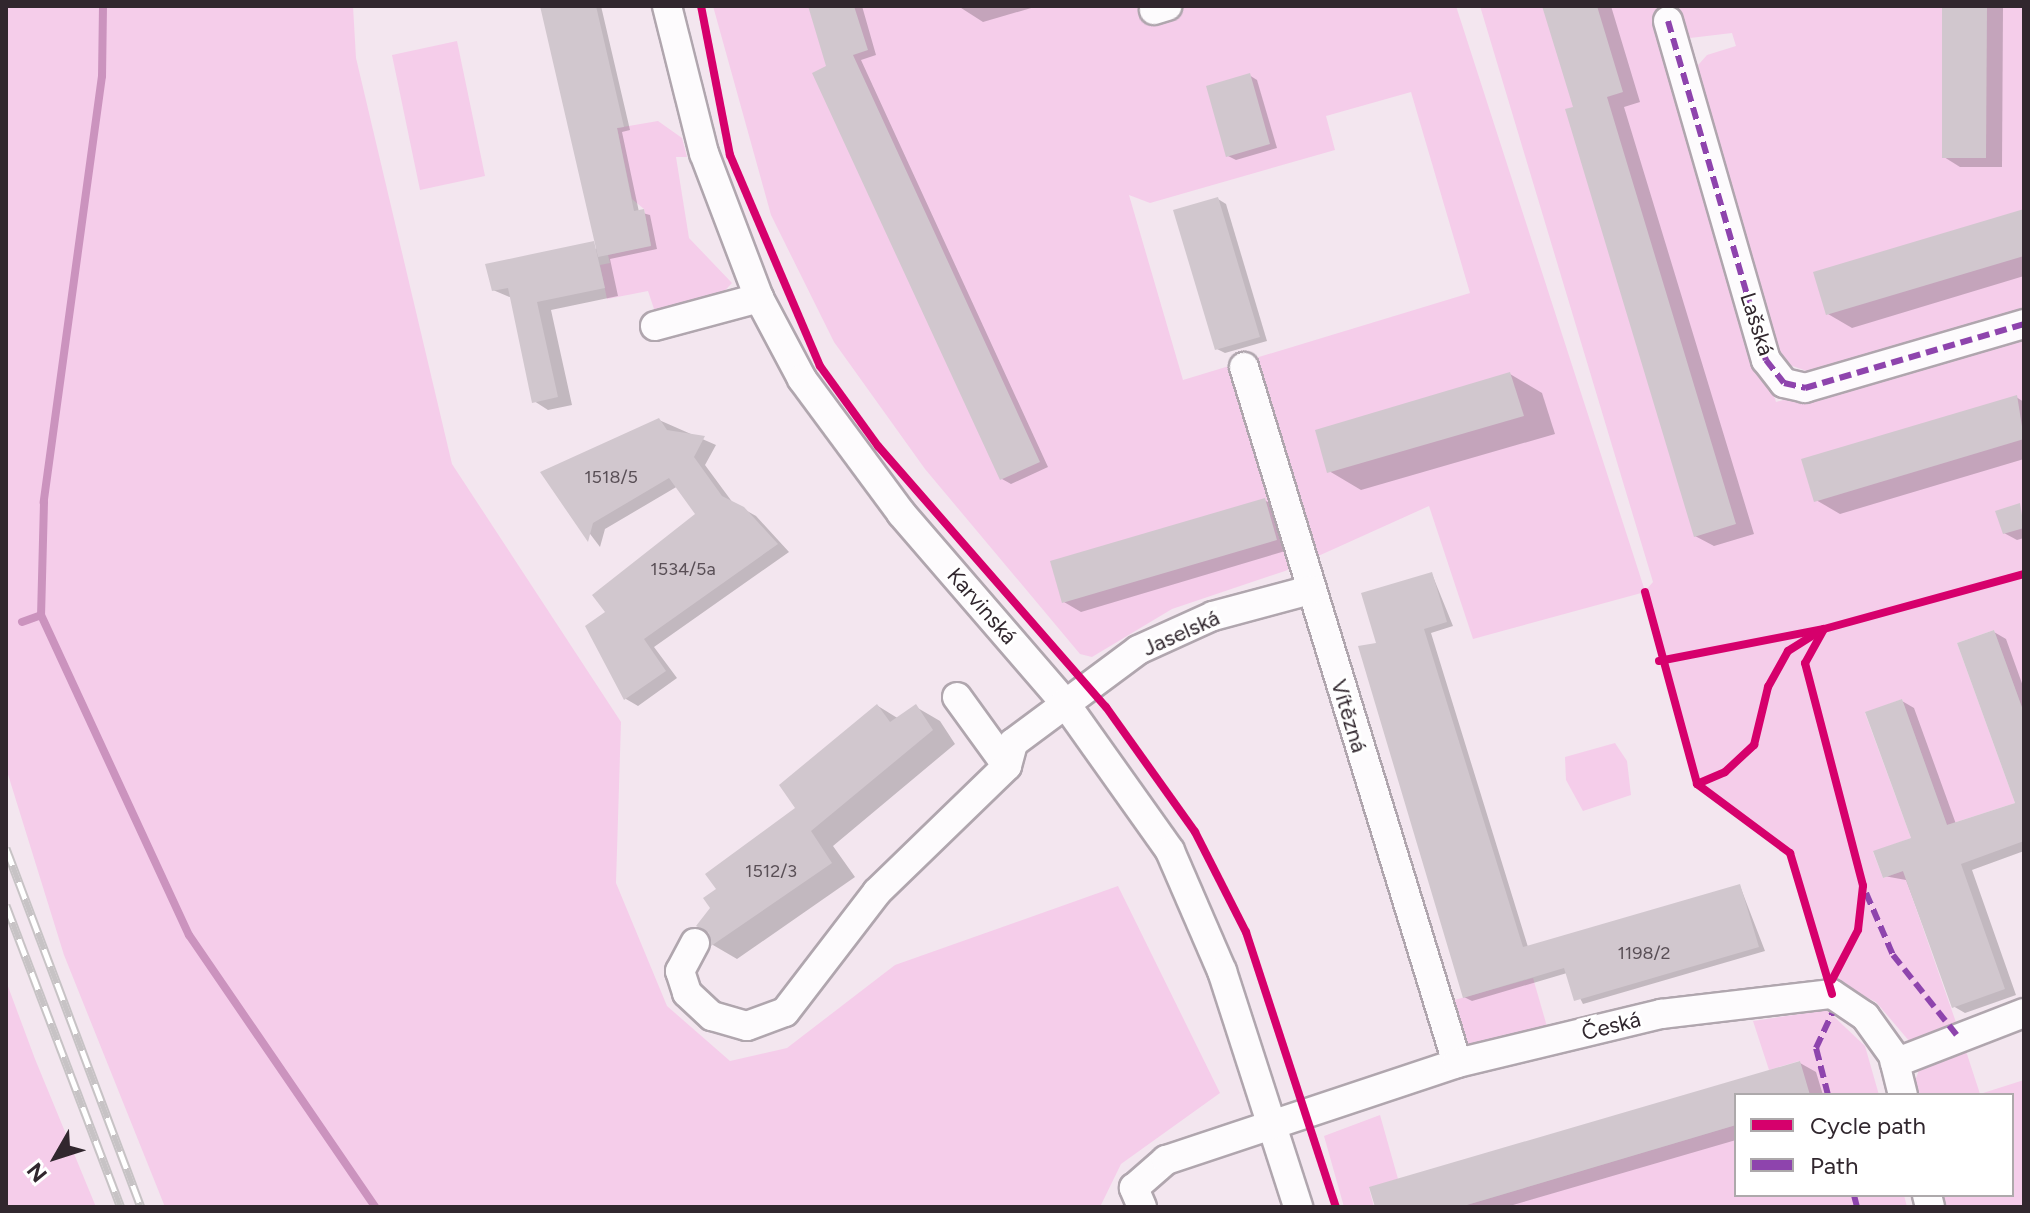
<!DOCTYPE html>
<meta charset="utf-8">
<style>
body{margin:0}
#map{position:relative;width:2030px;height:1213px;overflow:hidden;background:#f3e6ef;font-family:Figtree,sans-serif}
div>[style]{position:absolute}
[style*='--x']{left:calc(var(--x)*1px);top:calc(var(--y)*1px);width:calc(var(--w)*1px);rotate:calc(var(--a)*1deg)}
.green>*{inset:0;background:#f5cdea}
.shadow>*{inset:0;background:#0003}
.stream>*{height:8px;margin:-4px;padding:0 4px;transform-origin:4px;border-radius:4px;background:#cb93be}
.building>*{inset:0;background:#d1c7ce}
.roads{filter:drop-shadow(2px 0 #b0a6ae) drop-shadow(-2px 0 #b0a6ae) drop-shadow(0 2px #b0a6ae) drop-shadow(0 -2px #b0a6ae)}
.street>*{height:28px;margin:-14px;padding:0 14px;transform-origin:14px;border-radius:14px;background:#fdfbfd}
.rail>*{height:9px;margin-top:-4.5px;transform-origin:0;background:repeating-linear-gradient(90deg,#fff 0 18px,#c7c3c5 0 36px);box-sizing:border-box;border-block:2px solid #c7c3c5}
.quiet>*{height:6px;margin-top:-3px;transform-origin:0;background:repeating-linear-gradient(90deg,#8e44ad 0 12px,transparent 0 18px)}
.cycleway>*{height:8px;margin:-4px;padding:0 4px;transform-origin:4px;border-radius:4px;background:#d6006c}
span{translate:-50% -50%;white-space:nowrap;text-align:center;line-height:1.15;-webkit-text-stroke:6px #fff;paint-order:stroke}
.number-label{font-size:18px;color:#594f56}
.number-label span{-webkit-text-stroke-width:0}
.street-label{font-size:22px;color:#31272e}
.frame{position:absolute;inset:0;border:8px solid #31272e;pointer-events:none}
.legend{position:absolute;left:1734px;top:1093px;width:280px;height:104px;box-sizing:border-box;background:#fff;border:2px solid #ada9ab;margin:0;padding:10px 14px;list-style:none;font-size:24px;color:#31272e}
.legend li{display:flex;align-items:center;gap:16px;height:40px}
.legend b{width:40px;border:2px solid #ada9ab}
.north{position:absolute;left:16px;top:1117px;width:80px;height:80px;-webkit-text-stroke:6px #fff;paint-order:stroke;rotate:231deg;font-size:22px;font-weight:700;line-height:32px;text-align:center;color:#31272e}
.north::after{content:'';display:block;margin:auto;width:28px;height:36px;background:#31272e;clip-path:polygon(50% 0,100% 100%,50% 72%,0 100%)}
</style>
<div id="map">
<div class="green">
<div style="clip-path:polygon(6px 6px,353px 6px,356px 58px,452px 464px,621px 722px,616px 883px,667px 1006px,730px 1061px,787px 1048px,895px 965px,1118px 886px,1220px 1093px,1121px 1164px,1100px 1207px,165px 1207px,64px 955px,6px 768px)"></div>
<div style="clip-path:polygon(evenodd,713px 6px,1456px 6px,1645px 591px,1653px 582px,1480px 6px,2024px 6px,2024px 315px,1821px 376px,1778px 361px,1746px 264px,1753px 261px,1750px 247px,1741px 249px,1692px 72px,1707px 55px,1736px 46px,1732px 33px,1690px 38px,1661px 23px,1776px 402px,2024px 330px,2024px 713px,1994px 630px,1957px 643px,2015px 803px,1947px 825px,1902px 699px,1865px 713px,1911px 838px,1873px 852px,1883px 878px,1903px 871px,1958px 1028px,1910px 1042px,1876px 1002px,1832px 980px,1790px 853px,1697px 784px,1645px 592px,1473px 639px,1429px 506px,1285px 571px,1172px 609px,1092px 657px,1080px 654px,925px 469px,834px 342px,771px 215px,713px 6px,1411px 92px,1470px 293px,1183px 380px,1129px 195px,1150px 203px,1335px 150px,1326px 116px,1411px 92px)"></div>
<div style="clip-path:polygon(457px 41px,485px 176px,420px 190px,392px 55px)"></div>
<div style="clip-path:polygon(658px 121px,682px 138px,687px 157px,676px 157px,689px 238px,732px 283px,716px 300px,656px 315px,648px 291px,607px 299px,600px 265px,610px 263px,608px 255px,651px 245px,644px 209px,632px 199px,617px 128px)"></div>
<div style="clip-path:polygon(1615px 743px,1627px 761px,1631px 795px,1583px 811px,1566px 780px,1565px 757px)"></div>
<div style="clip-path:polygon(1533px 978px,1550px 1037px,1460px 1056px,1440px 1004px)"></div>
<div style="clip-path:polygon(6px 981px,35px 1059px,96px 1207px,6px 1207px)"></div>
<div style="clip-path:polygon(1827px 1010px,1865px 1046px,1879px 1095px,1808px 1095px,1799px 1061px,1769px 1070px,1753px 1021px)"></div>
<div style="clip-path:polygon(1966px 1051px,1980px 1094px,2024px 1080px,2024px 1207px,1938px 1207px,1935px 1195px,2012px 1195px,2012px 1095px,1910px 1095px,1919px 1070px)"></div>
<div style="clip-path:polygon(1380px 1115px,1398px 1179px,1369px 1188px,1374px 1207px,1344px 1207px,1324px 1136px)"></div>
<div style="clip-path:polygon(1736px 1125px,1736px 1195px,1904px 1195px,1907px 1207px,1460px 1207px)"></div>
</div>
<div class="shadow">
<div style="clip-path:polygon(542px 6px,601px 6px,630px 130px,622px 132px,639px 212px,650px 215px,657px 249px,610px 259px,618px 296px,551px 310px,572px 405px,548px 410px,534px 401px,512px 298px,493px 290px,598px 248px)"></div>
<div style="clip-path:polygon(810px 6px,862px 6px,876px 55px,861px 60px,1048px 467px,1011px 484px,1002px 479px,829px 67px)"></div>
<div style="clip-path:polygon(958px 6px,1038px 6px,983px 22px)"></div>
<div style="clip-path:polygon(1545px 6px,1611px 6px,1640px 102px,1624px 107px,1754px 534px,1714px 546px,1695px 536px)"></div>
<div style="clip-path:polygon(1944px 6px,2003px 6px,2002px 167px,1960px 167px,1944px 157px)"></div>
<div style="clip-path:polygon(1249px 75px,1257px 80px,1277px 148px,1236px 160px,1228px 156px)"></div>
<div style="clip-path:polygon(1218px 199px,1226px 204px,1267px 341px,1225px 353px,1217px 349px)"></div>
<div style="clip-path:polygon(2024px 211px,2024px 276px,1852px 328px,1828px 314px)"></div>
<div style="clip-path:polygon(1510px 374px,1542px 393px,1555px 434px,1361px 490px,1329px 471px)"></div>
<div style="clip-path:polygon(2016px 397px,2024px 402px,2024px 459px,1840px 514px,1816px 500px)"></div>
<div style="clip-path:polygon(659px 420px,716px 445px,705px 465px,733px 503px,756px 516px,789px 552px,654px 647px,677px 678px,638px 706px,626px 699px,607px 613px,697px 515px,678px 486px,605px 529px,600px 547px,543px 472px)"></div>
<div style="clip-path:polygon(1264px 500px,1281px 509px,1292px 549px,1081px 612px,1064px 602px)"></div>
<div style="clip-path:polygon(2019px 505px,2024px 538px,2017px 540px,2004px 533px)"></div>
<div style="clip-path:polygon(1432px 574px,1453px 626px,1431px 633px,1528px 947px,1740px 886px,1765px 951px,1583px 1004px,1567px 973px,1472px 1001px,1464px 997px,1378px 644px)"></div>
<div style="clip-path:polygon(1994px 632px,2006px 639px,2024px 689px,2024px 851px,1972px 870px,2016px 995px,1965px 1013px,1953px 1006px,1906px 880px,1884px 876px,1913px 839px,1902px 701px,1914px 708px,1956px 824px,2017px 804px)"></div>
<div style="clip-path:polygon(878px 706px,899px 719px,916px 707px,940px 721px,955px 744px,833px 846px,855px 877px,737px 959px,713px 945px,719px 890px,798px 809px)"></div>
<div style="clip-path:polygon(1800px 1063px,1816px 1072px,1823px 1095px,1736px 1095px,1736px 1140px,1506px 1207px,1377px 1207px)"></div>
</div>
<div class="stream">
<div style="--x:103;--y:6;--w:70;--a:90.8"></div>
<div style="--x:102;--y:76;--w:430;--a:97.8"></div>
<div style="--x:44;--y:502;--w:113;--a:91.5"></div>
<div style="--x:41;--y:615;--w:353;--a:65.2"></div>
<div style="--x:189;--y:935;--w:330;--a:55.6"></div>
<div style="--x:22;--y:622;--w:20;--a:-20"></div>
</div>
<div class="building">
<div style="clip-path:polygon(540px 6px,596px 6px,624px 127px,617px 128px,634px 211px,644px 209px,651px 246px,598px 257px)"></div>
<div style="clip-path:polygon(808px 6px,854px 6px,868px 50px,853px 55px,1040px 462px,1000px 480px,812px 73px,826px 66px)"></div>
<div style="clip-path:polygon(1542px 6px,1597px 6px,1623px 92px,1607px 97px,1736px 524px,1694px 537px,1565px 109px,1573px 107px)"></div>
<div style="clip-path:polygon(1942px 6px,1987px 6px,1986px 158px,1942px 158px)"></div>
<div style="clip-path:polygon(1250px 73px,1270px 144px,1226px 157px,1206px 86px)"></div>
<div style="clip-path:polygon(1218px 197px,1260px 337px,1215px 350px,1173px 210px)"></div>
<div style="clip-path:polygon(2024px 209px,2024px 256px,1826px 315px,1813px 272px)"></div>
<div style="clip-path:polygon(594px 241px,605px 288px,537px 302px,558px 397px,532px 403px,508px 288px,492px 291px,485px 264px)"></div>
<div style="clip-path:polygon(1510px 372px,1524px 416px,1327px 473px,1315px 430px)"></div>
<div style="clip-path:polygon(2017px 395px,2024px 439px,1814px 502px,1801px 459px)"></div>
<div style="clip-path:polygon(659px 418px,667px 430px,705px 436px,694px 457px,722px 496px,744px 507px,778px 544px,644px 639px,666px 671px,624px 700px,585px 626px,605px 612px,592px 595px,695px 514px,669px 478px,593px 523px,588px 542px,540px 472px)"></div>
<div style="clip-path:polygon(1265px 498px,1277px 540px,1062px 603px,1050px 561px)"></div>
<div style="clip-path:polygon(2020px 503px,2024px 528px,2003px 534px,1995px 511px)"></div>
<div style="clip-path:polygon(1432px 572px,1447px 622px,1424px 629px,1523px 947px,1740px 884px,1759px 947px,1574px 1001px,1564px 968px,1463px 998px,1358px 646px,1376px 643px,1361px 593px)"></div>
<div style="clip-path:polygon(1994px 630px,2024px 713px,2024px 841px,1961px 864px,2005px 989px,1952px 1008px,1903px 871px,1883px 878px,1873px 851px,1911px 838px,1865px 712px,1902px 699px,1947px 825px,2015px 803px,1957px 643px)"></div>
<div style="clip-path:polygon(877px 704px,890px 722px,916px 704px,933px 730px,811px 831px,832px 863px,711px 946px,709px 933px,696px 926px,710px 908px,703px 898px,716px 889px,705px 874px,795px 808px,779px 785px)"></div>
<div style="clip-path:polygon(1800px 1061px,1810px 1095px,1736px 1095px,1736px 1125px,1460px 1207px,1375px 1207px,1369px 1187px)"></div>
</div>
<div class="roads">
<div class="street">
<div style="--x:667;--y:6;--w:152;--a:75.9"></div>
<div style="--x:704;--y:153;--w:155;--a:69.2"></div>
<div style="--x:759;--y:298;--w:92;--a:62"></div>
<div style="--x:802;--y:379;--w:167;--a:53.5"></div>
<div style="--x:901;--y:513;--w:251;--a:49.2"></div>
<div style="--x:1065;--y:703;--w:181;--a:54.6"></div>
<div style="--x:1170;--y:851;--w:131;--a:66.6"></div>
<div style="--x:1222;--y:971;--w:248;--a:72.1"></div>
<div style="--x:1154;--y:10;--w:14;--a:-17"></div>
<div style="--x:1668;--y:21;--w:353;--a:73.9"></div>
<div style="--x:1766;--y:360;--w:29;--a:52"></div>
<div style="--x:1784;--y:383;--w:22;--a:13"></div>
<div style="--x:1805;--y:388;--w:228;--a:-16.3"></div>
<div style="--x:655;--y:326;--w:108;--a:-15.1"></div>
<div style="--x:1244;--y:367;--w:728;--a:72.98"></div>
<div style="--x:957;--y:697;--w:85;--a:54.1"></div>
<div style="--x:695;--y:943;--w:32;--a:118"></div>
<div style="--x:680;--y:971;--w:23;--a:72"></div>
<div style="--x:687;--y:993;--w:34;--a:43"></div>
<div style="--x:712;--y:1016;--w:36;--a:16"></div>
<div style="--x:747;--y:1026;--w:40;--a:-20.2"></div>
<div style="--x:785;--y:1012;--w:151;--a:-52.5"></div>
<div style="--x:877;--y:892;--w:181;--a:-44.1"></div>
<div style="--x:1007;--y:766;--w:24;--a:-75"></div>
<div style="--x:1013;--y:743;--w:156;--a:-36.6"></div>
<div style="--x:1138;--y:650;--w:82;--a:-24.4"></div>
<div style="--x:1213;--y:616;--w:100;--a:-15"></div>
<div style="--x:1895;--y:1063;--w:138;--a:-21.2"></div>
<div style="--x:1927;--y:1195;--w:12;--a:76"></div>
<div style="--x:1142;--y:1207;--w:21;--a:-113"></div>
<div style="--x:1134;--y:1188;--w:43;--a:-41.2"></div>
<div style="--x:1166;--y:1160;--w:307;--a:-18.4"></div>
<div style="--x:1457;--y:1063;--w:210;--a:-13.5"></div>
<div style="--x:1661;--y:1014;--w:172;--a:-6.7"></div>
<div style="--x:1832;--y:994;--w:40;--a:34"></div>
<div style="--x:1865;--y:1016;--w:48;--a:54.3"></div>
<div style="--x:1893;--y:1055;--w:41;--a:76"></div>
</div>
</div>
<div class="rail">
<div style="--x:6;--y:848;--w:384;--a:69.4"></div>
<div style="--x:6;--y:905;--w:323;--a:69.2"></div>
</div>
<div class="quiet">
<div style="--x:1668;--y:21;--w:353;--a:73.9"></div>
<div style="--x:1766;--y:360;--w:29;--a:52"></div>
<div style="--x:1784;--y:383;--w:22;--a:13"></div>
<div style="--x:1805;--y:388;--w:228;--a:-16.3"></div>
<div style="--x:1866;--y:893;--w:68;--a:66.5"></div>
<div style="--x:1893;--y:955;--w:106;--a:51.5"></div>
<div style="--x:1828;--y:1095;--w:49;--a:-104.3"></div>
<div style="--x:1816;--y:1048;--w:38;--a:-65"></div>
<div style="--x:1854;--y:1195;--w:12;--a:76"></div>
<div style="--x:1914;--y:1207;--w:1;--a:-90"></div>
</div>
<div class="cycleway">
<div style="--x:701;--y:6;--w:152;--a:79"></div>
<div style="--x:730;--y:155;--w:229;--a:66.9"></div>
<div style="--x:820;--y:366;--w:99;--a:54.1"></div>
<div style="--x:878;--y:446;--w:347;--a:48.9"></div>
<div style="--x:1106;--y:707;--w:153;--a:54.5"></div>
<div style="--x:1195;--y:832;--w:112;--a:63"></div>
<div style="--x:1246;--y:932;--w:289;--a:71.9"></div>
<div style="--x:1645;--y:592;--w:199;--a:74.8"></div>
<div style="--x:1697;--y:784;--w:116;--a:36.6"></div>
<div style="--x:1790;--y:853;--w:147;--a:73.4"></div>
<div style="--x:1824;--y:629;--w:39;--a:119"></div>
<div style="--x:1805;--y:663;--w:230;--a:75.4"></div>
<div style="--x:1863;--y:886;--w:44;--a:96.5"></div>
<div style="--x:1858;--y:930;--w:56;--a:117.5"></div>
<div style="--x:1659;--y:661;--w:168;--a:-11"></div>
<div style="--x:1824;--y:629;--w:207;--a:-15.4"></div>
<div style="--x:1697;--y:784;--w:30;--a:-23"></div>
<div style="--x:1725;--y:772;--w:40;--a:-43"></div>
<div style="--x:1754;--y:745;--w:60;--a:-76.4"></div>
<div style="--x:1768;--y:687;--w:41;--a:-60.9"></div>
<div style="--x:1788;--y:651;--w:34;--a:-32"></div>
</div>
<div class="number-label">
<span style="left:611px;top:477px">1518/5</span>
<span style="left:683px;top:569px">1534/5a</span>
<span style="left:771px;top:871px">1512/3</span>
<span style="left:1644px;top:953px">1198/2</span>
</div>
<div class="street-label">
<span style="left:1757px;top:324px;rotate:72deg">Lašská</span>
<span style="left:982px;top:606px;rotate:49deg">Karvinská</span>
<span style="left:1181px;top:633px;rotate:-24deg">Jaselská</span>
<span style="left:1349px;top:716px;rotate:73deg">Vítězná</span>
<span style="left:1611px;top:1026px;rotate:-14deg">Česká</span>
</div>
<div class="frame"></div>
<ul class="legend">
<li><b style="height:10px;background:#d6006c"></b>Cycle path</li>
<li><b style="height:10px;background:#8e44ad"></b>Path</li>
</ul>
<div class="north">N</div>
</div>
